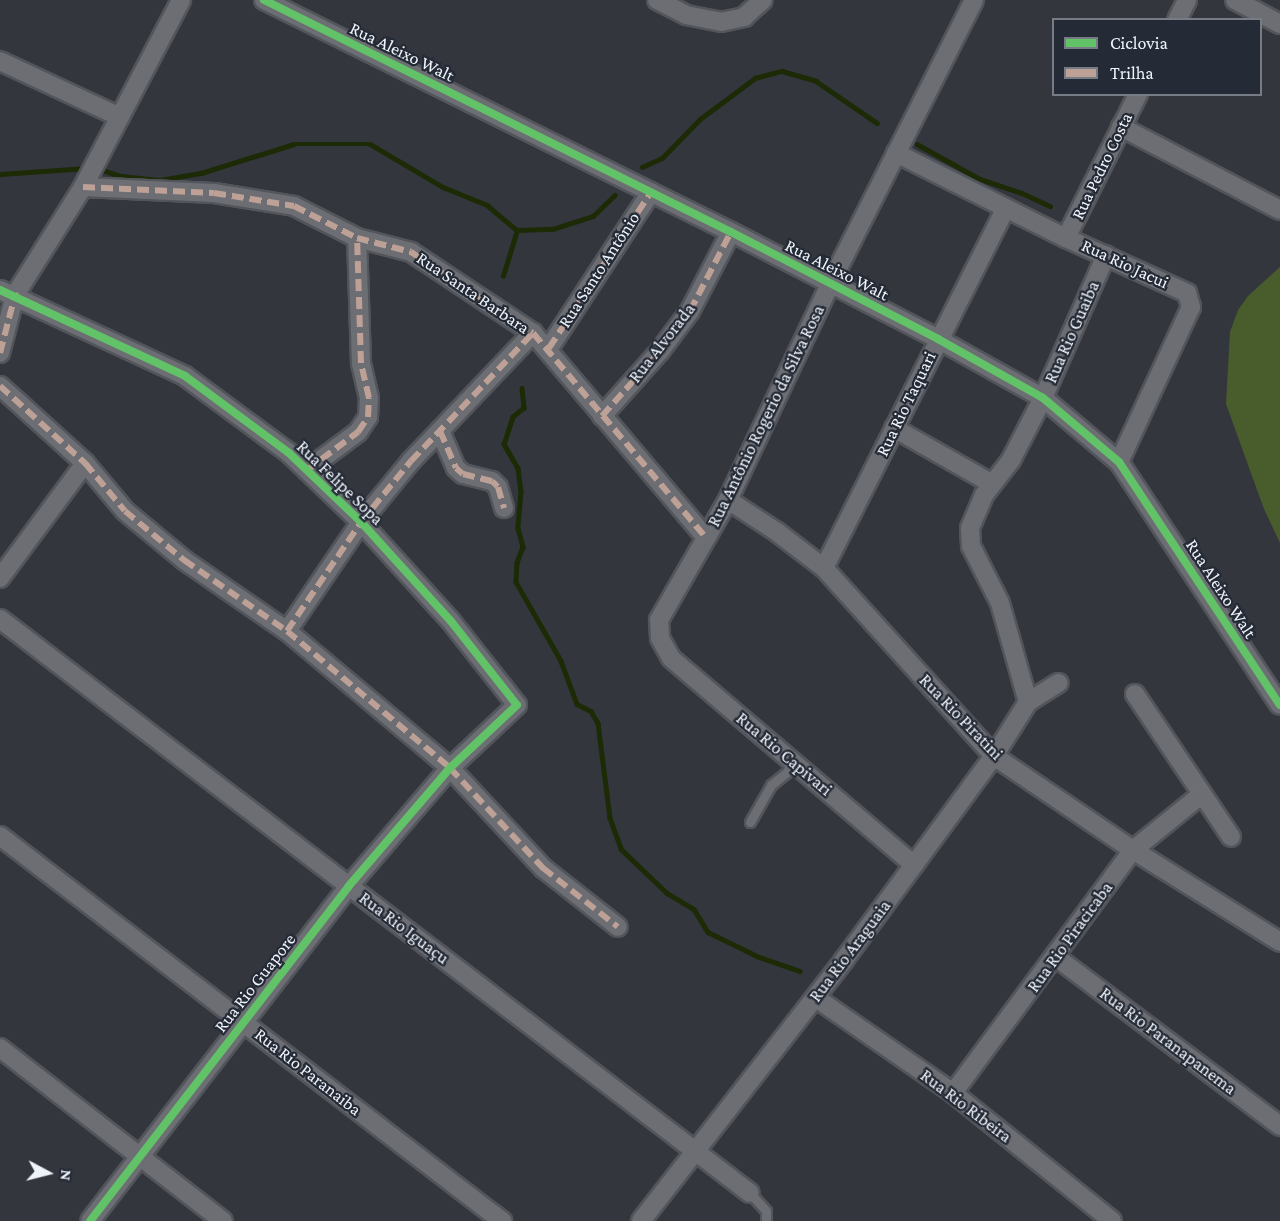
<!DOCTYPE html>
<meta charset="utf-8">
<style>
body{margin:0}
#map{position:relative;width:1280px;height:1221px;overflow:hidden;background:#33363c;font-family:"Crimson Pro",serif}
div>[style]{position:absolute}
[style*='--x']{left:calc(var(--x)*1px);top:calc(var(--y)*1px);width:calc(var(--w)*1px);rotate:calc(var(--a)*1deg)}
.green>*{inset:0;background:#495d2c}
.stream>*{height:4.5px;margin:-2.25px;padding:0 2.25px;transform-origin:2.25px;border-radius:2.25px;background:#1c2a05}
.roads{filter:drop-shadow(2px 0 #52555b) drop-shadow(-2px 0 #52555b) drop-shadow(0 2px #52555b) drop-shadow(0 -2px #52555b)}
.lane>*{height:9px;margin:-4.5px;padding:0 4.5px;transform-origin:4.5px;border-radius:4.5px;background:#6c6e73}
.street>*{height:18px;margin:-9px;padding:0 9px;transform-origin:9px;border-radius:9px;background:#6c6e73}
.quiet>*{height:6px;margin-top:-3px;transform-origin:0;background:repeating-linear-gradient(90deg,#bda197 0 12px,transparent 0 18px)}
.cycleway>*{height:8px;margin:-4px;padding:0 4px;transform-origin:4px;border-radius:4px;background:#61c268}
span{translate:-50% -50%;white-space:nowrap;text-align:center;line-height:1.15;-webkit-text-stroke:4.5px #252b36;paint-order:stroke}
.street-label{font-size:18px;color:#eff3fa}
.legend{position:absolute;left:1052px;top:18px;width:210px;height:78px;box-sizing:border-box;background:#252b36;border:2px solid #767b84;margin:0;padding:8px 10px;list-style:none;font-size:18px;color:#eff3fa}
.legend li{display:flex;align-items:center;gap:12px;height:30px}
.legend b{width:30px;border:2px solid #767b84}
.north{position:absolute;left:18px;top:1143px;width:60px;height:60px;-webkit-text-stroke:4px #252b36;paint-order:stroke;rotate:97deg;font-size:16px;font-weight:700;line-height:24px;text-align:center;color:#eff3fa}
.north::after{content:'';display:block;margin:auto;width:21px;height:27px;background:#eff3fa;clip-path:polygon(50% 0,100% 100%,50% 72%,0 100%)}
</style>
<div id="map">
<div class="green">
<div style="clip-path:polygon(1280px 267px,1280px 543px,1264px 509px,1226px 404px,1230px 332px,1238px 310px,1248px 296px)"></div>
</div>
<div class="stream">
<div style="--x:917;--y:144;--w:72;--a:29.1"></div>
<div style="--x:980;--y:179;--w:44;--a:18.4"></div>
<div style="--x:1022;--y:193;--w:31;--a:25"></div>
<div style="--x:642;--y:167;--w:22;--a:-24"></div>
<div style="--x:662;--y:158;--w:54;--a:-45.7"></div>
<div style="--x:700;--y:119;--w:69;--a:-36.7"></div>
<div style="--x:755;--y:78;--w:28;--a:-15"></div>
<div style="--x:782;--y:71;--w:35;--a:16"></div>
<div style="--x:816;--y:81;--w:74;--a:34.5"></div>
<div style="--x:99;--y:169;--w:23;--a:18"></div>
<div style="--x:121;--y:176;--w:39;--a:6"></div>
<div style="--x:160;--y:180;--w:42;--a:-9.7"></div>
<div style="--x:201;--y:173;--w:97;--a:-17.3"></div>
<div style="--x:294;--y:144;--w:76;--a:0"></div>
<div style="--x:370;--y:144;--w:85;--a:30.5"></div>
<div style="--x:443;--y:187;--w:48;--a:22.2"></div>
<div style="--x:487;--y:205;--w:39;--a:40"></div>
<div style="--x:517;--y:230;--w:36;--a:-2"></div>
<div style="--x:553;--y:229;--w:42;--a:-18"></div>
<div style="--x:593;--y:216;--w:30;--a:-44"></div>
<div style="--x:0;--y:174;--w:87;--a:-3.9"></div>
<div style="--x:503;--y:276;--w:48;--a:-73.1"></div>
<div style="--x:522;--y:388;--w:20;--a:84"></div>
<div style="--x:524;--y:408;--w:14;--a:141"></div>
<div style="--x:513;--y:417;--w:28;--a:108"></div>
<div style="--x:504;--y:444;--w:28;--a:60"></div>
<div style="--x:518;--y:468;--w:23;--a:83"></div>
<div style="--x:521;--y:491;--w:37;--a:95"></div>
<div style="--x:518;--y:528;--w:20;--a:75"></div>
<div style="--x:523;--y:547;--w:17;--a:111"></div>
<div style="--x:517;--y:563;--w:19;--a:93"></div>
<div style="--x:516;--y:582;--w:91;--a:60.3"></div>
<div style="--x:561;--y:661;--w:46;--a:69.6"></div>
<div style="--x:577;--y:704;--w:16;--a:27"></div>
<div style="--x:591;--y:711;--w:14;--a:60"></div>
<div style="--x:598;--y:723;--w:96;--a:82.8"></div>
<div style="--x:610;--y:818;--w:33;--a:70"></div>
<div style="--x:621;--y:849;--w:64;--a:43.7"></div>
<div style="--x:667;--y:893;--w:31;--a:31"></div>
<div style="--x:694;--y:909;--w:27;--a:59"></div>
<div style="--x:708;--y:932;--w:57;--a:26.1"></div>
<div style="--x:759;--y:957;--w:43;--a:18.9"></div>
</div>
<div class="roads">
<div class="lane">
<div style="--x:750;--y:822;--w:43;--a:-60.4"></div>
<div style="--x:771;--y:785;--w:21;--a:-39"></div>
<div style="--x:787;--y:772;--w:11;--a:-63"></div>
<div style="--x:750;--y:1193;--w:24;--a:48"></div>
<div style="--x:766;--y:1211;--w:10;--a:90"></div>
</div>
<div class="street">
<div style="--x:264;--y:0;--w:521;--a:26.42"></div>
<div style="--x:731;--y:232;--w:233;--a:27.3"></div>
<div style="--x:938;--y:339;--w:120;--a:29.3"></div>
<div style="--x:1043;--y:398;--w:99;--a:40.1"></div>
<div style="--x:1119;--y:462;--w:291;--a:56.5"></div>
<div style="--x:657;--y:0;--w:33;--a:27"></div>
<div style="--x:686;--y:15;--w:36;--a:11"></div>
<div style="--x:721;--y:22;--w:24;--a:-12"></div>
<div style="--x:744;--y:17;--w:25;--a:-42"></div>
<div style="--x:1235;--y:0;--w:51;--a:28.1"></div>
<div style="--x:1177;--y:20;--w:22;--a:-63"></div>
<div style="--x:0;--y:61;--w:132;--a:25"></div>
<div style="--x:1121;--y:127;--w:179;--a:27.6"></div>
<div style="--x:896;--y:153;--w:190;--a:26.6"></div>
<div style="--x:1066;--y:238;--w:133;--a:24.4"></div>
<div style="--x:1187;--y:293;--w:15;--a:74"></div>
<div style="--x:1191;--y:307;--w:171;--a:114.9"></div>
<div style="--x:83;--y:187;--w:131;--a:2.6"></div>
<div style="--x:214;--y:193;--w:81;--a:9.2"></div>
<div style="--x:294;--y:206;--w:71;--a:26.9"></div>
<div style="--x:357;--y:238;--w:56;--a:14.5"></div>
<div style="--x:411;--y:252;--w:146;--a:33.6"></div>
<div style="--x:533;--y:333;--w:268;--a:49.8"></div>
<div style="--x:1066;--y:238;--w:161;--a:-63.4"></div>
<div style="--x:0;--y:290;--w:204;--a:24.9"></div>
<div style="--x:185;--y:376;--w:129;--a:36.5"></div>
<div style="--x:289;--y:453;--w:100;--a:43.8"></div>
<div style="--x:361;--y:522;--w:132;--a:47.8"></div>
<div style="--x:450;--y:620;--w:108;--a:51.8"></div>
<div style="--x:517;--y:705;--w:92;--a:136.8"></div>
<div style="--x:450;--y:768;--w:155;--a:130.6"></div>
<div style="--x:349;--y:886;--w:423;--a:127.7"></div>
<div style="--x:549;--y:348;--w:186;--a:-56.8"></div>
<div style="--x:0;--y:353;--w:60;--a:-75.5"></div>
<div style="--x:15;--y:295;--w:128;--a:-57.8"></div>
<div style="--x:83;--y:187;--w:211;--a:-62.3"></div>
<div style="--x:0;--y:386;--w:115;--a:42.2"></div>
<div style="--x:85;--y:463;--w:62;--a:50.2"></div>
<div style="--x:125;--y:511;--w:77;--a:39.7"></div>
<div style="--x:184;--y:560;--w:125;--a:34.6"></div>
<div style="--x:287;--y:631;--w:213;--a:40"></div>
<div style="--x:450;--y:768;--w:137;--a:47.1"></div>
<div style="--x:543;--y:868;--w:95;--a:38.2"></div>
<div style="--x:602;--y:416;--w:87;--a:-48.3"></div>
<div style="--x:660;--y:351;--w:50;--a:-53.1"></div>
<div style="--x:690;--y:311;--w:89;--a:-62.6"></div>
<div style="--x:894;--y:428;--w:112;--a:29.6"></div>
<div style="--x:440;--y:431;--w:40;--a:66.6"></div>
<div style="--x:456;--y:468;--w:9;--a:41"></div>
<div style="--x:463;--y:474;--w:30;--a:14"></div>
<div style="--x:492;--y:481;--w:8;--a:45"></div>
<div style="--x:498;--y:487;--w:22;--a:74"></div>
<div style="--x:307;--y:470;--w:64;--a:-36.7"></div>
<div style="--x:358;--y:432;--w:18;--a:-56"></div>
<div style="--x:368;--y:417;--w:19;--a:-87"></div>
<div style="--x:369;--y:398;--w:36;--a:-103"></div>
<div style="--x:361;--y:363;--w:125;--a:-91.8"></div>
<div style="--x:728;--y:500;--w:59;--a:33.1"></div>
<div style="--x:777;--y:532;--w:59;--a:37.5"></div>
<div style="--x:824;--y:568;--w:253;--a:47.9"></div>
<div style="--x:994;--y:756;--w:168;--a:34.1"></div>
<div style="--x:1133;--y:850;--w:173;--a:32"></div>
<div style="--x:824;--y:568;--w:403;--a:-63.2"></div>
<div style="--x:0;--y:578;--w:143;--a:-53.5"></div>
<div style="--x:0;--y:619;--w:944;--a:37.43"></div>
<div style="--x:287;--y:631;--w:132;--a:-55.8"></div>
<div style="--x:361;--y:522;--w:79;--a:-50.7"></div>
<div style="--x:411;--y:461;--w:177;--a:-46.4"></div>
<div style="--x:1135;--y:694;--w:172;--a:56.1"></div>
<div style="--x:1028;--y:702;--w:103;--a:-105.8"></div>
<div style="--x:1000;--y:603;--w:64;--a:-117"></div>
<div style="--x:971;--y:546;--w:18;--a:-93"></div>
<div style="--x:970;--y:528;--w:36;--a:-67"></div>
<div style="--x:984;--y:495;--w:44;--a:-52.4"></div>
<div style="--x:1011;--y:460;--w:70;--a:-62.7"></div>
<div style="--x:1043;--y:398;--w:156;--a:-66.2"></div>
<div style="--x:0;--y:836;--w:633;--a:37.49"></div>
<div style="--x:914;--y:865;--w:319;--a:-139.6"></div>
<div style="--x:671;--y:658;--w:23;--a:-119"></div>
<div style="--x:660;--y:638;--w:18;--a:-93"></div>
<div style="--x:659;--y:620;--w:138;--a:-60.1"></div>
<div style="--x:728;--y:500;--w:239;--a:-64.7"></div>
<div style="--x:830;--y:284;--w:318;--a:-63.1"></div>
<div style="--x:1056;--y:957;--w:281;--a:37"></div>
<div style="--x:816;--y:998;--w:167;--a:34.7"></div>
<div style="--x:953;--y:1093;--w:204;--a:38.8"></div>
<div style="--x:0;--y:1048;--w:282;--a:37.8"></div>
<div style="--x:953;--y:1093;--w:302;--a:-53.5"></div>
<div style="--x:1133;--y:850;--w:89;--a:-39.1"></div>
<div style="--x:641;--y:1221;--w:331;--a:-52.1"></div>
<div style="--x:844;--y:960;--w:253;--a:-53.7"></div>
<div style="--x:994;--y:756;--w:64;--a:-57.8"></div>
<div style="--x:1028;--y:702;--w:36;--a:-32"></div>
</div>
</div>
<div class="quiet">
<div style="--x:83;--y:187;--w:131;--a:2.6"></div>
<div style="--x:214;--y:193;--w:81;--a:9.2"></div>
<div style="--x:294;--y:206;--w:71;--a:26.9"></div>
<div style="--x:357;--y:238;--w:56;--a:14.5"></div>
<div style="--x:411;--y:252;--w:146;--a:33.6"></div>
<div style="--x:533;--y:333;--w:268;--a:49.8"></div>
<div style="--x:549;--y:348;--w:186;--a:-56.8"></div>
<div style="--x:0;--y:353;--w:60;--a:-75.5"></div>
<div style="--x:15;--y:295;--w:3;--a:18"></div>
<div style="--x:0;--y:386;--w:115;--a:42.2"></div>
<div style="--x:85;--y:463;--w:62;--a:50.2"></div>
<div style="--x:125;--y:511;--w:77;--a:39.7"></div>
<div style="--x:184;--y:560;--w:125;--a:34.6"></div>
<div style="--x:287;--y:631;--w:213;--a:40"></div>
<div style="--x:450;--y:768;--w:137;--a:47.1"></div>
<div style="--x:543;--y:868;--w:95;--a:38.2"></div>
<div style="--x:602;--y:416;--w:87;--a:-48.3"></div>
<div style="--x:660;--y:351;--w:50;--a:-53.1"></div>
<div style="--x:690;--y:311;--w:89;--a:-62.6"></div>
<div style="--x:440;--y:431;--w:40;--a:66.6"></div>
<div style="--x:456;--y:468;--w:9;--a:41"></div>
<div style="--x:463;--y:474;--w:30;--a:14"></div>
<div style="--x:492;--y:481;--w:8;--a:45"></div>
<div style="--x:498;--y:487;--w:22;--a:74"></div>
<div style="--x:307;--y:470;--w:64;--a:-36.7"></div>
<div style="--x:358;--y:432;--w:18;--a:-56"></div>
<div style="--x:368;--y:417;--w:19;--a:-87"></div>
<div style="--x:369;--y:398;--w:36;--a:-103"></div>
<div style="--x:361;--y:363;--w:125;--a:-91.8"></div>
<div style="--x:287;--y:631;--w:132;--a:-55.8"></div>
<div style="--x:361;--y:522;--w:79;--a:-50.7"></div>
<div style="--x:411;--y:461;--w:177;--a:-46.4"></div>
</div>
<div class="cycleway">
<div style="--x:264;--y:0;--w:521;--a:26.42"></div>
<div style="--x:731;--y:232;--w:233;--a:27.3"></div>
<div style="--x:938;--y:339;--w:120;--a:29.3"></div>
<div style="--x:1043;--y:398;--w:99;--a:40.1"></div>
<div style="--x:1119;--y:462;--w:291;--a:56.5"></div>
<div style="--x:0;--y:290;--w:204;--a:24.9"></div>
<div style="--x:185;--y:376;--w:129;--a:36.5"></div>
<div style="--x:289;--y:453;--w:100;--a:43.8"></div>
<div style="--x:361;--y:522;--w:132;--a:47.8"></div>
<div style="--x:450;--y:620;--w:108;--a:51.8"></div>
<div style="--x:517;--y:705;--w:92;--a:136.8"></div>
<div style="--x:450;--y:768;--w:155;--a:130.6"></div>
<div style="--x:349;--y:886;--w:423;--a:127.7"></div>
</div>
<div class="street-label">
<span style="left:402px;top:52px;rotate:26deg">Rua Aleixo Walt</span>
<span style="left:1102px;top:166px;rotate:-64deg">Rua Pedro Costa</span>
<span style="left:1125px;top:264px;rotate:25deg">Rua Rio Jacui</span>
<span style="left:599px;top:270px;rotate:-57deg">Rua Santo Antônio</span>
<span style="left:837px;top:270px;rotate:27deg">Rua Aleixo Walt</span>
<span style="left:473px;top:293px;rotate:34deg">Rua Santa Barbara</span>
<span style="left:1072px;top:332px;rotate:-66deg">Rua Rio Guaiba</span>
<span style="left:662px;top:343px;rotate:-52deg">Rua Alvorada</span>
<span style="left:906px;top:404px;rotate:-64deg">Rua Rio Taquari</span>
<span style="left:766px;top:416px;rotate:-64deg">Rua Antônio Rogerio da Silva Rosa</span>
<span style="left:340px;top:483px;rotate:44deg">Rua Felipe Sopa</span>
<span style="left:1221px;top:589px;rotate:57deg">Rua Aleixo Walt</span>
<span style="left:961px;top:717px;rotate:46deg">Rua Rio Piratini</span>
<span style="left:784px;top:754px;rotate:40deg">Rua Rio Capivari</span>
<span style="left:404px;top:928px;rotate:37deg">Rua Rio Iguaçu</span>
<span style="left:1070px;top:937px;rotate:-54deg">Rua Rio Piracicaba</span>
<span style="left:850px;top:951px;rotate:-53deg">Rua Rio Araguaia</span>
<span style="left:255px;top:983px;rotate:-52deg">Rua Rio Guapore</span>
<span style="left:1168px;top:1041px;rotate:37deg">Rua Rio Paranapanema</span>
<span style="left:308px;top:1072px;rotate:38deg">Rua Rio Paranaiba</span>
<span style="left:966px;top:1106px;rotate:37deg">Rua Rio Ribeira</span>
</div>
<ul class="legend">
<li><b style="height:8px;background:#61c268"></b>Ciclovia</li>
<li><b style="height:8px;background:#bda197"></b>Trilha</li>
</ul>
<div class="north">N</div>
</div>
